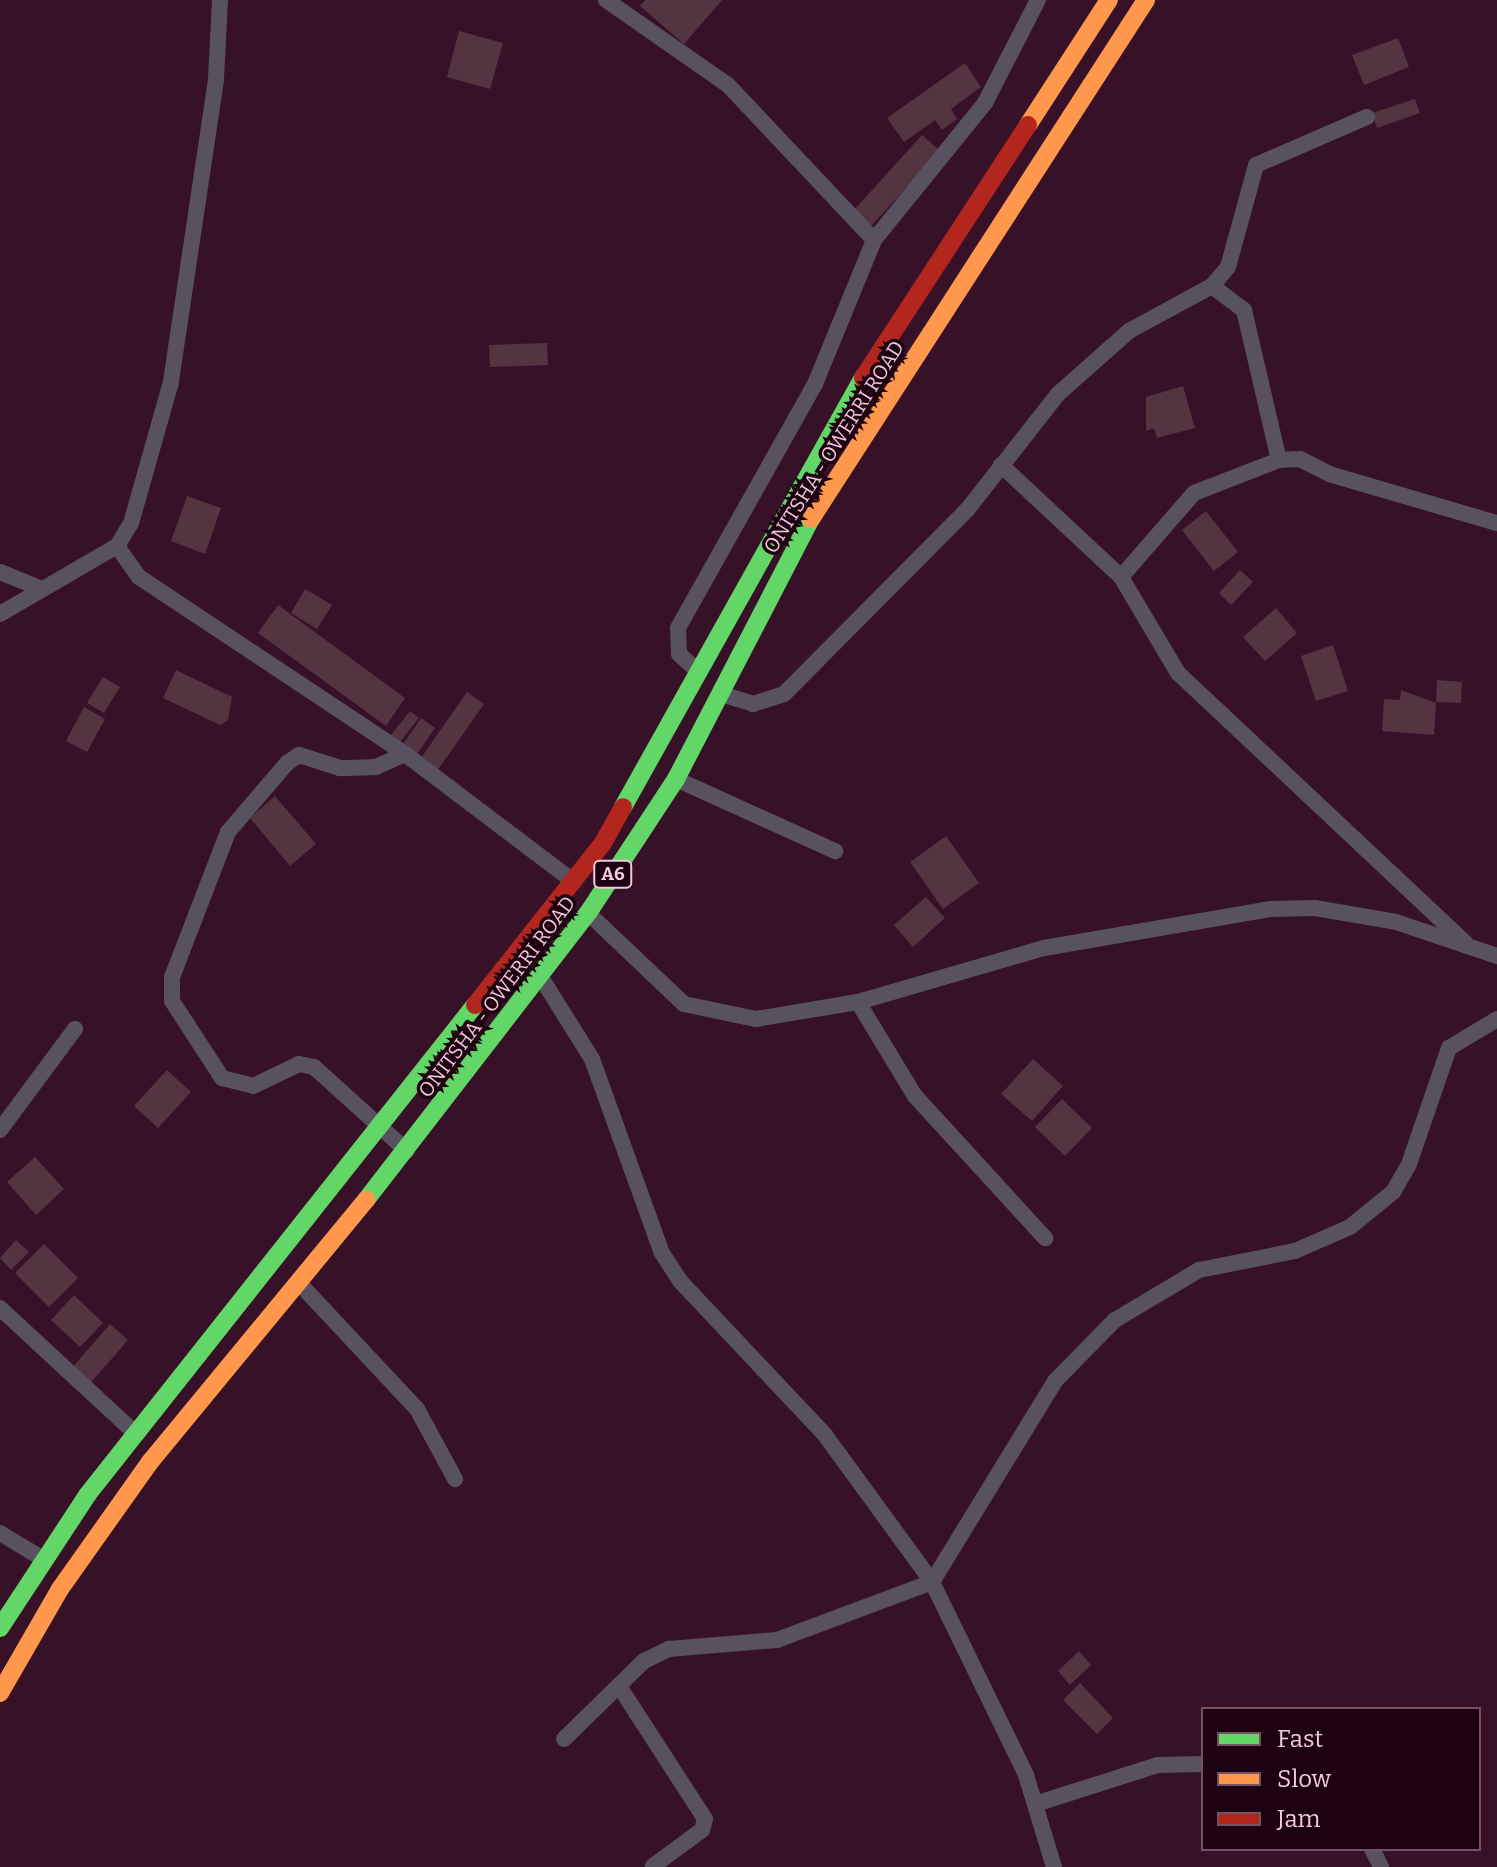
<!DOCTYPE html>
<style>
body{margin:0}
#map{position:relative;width:1497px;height:1867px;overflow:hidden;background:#371128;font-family:Bitter,serif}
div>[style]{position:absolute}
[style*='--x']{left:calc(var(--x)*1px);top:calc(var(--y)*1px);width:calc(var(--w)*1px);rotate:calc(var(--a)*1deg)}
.building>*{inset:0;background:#523541}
.street>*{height:16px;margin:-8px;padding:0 8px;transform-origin:8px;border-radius:8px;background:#585160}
.fast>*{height:18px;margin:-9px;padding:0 9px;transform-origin:9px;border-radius:9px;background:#63d668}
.slow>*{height:18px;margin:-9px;padding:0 9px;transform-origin:9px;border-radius:9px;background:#ff974d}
.jam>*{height:18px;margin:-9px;padding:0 9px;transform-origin:9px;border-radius:9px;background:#b3261e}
span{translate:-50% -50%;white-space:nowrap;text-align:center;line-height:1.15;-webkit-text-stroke:7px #1d0311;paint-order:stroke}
.shield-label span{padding:2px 6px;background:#1d0311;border:2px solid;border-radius:6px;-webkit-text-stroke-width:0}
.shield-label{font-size:18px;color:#f3c9db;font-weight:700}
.street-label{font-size:20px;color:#f3c9db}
.legend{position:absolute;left:1201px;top:1707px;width:280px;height:144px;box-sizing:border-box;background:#1d0311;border:2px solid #735262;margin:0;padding:10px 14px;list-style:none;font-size:24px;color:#f3c9db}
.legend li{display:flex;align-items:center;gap:16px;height:40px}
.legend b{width:40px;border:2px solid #735262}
</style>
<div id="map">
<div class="building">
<div style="clip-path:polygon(645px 0,722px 0,684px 44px,640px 6px)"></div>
<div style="clip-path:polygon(459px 31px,503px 43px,490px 89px,447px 77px)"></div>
<div style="clip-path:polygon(1398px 38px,1409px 67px,1364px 85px,1352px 55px)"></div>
<div style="clip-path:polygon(965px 63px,981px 87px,951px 109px,957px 119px,942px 130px,935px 120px,904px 142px,887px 118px)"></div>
<div style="clip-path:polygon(1415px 99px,1420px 113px,1377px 128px,1372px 113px)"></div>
<div style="clip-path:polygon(922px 135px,940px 151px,871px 226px,854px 210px)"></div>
<div style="clip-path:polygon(547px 343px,548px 365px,490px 367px,489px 345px)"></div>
<div style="clip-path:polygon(1183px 386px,1195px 428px,1157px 438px,1154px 428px,1146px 431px,1146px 397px)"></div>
<div style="clip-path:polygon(187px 496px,221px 508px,205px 554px,171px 541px)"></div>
<div style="clip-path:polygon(1206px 511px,1238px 552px,1214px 571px,1182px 530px)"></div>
<div style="clip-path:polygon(1240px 570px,1253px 582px,1231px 605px,1219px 593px)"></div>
<div style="clip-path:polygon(305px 589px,332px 605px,317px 629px,291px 613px)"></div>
<div style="clip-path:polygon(278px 605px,405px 698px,386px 726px,258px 633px)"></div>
<div style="clip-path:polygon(1276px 608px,1297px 633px,1265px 661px,1243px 637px)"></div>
<div style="clip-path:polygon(1333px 645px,1348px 691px,1316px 701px,1301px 656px)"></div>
<div style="clip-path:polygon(176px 670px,232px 697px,228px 720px,220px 725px,163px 698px)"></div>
<div style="clip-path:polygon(103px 677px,120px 687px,104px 713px,87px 703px)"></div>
<div style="clip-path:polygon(1437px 680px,1462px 682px,1461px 703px,1436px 702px)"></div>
<div style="clip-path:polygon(1401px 690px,1436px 703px,1434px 735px,1382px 731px,1384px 699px,1400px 700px)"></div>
<div style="clip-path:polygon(467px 692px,484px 704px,437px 771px,420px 759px)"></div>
<div style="clip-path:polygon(84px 707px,105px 719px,87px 752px,66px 741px)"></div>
<div style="clip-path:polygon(410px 711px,419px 718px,400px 742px,391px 735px)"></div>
<div style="clip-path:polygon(421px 718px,435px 728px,417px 754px,403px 744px)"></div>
<div style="clip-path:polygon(275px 796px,316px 844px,290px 866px,250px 818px)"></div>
<div style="clip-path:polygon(946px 836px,979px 883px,943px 909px,910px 862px)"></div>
<div style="clip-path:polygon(926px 897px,945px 918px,913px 947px,894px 925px)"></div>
<div style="clip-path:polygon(1033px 1059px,1063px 1086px,1032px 1121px,1001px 1094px)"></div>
<div style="clip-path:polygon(167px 1070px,191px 1092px,158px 1128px,134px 1106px)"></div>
<div style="clip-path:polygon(1062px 1099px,1092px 1128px,1065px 1156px,1035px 1127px)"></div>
<div style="clip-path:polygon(35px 1157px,64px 1189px,36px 1215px,7px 1182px)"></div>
<div style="clip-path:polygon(16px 1240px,29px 1252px,11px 1270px,0 1258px)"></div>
<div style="clip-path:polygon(44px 1244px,78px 1278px,49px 1307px,15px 1273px)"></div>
<div style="clip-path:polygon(74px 1295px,103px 1323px,80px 1347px,51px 1320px)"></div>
<div style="clip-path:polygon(110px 1324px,128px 1340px,82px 1393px,64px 1377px)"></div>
<div style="clip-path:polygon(1079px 1651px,1091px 1665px,1070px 1685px,1058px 1671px)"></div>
<div style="clip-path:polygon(1080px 1683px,1113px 1718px,1097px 1734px,1063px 1700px)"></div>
</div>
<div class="street">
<div style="--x:220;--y:0;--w:80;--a:92.9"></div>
<div style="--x:216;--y:80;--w:305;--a:98.5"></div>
<div style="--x:171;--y:382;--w:147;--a:105.8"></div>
<div style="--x:131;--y:523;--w:27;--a:121"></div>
<div style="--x:117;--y:546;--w:38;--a:55"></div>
<div style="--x:139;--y:577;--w:320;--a:33.6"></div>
<div style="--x:405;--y:754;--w:212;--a:37.1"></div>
<div style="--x:606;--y:0;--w:149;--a:34.9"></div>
<div style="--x:728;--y:85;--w:213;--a:46.7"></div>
<div style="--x:1212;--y:286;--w:40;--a:37"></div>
<div style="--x:1244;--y:310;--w:154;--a:76.9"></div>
<div style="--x:1001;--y:465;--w:164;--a:43"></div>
<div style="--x:1121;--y:577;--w:112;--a:59.3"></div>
<div style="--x:1178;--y:673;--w:395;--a:43.2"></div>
<div style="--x:0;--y:572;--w:45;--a:22"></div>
<div style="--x:1121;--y:577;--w:111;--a:-49"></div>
<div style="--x:1194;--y:493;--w:91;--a:-21.2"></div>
<div style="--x:1279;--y:460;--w:21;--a:-3"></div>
<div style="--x:1300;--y:459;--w:33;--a:27"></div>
<div style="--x:1329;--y:474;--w:175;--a:16.3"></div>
<div style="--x:0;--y:614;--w:135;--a:-30.2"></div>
<div style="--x:699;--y:672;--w:27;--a:-138"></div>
<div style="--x:679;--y:654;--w:26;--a:-92"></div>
<div style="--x:678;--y:628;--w:280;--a:-60.7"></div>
<div style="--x:815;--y:384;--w:156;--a:-67.7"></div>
<div style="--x:874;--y:240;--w:176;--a:-51"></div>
<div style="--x:985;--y:103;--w:116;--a:-62.8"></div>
<div style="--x:721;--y:694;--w:34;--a:17"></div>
<div style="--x:753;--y:704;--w:33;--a:-18"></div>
<div style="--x:784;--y:694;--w:260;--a:-45.2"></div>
<div style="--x:967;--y:510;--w:147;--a:-51.9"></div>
<div style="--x:1058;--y:394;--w:95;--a:-41.6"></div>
<div style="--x:1129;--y:331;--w:94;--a:-28.5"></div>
<div style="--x:1212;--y:286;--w:25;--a:-50"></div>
<div style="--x:1228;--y:267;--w:106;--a:-74.6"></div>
<div style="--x:1256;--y:165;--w:121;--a:-23.4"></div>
<div style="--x:405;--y:754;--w:32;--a:156"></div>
<div style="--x:376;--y:767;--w:36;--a:178"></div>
<div style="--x:340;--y:768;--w:43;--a:-162.4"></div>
<div style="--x:299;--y:755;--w:14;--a:146"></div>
<div style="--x:287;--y:763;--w:91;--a:130.5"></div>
<div style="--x:228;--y:832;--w:155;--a:111.1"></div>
<div style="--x:172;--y:977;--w:24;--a:90"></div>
<div style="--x:172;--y:1001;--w:92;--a:57"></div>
<div style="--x:222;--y:1078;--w:32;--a:14"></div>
<div style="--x:253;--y:1086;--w:51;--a:-25.6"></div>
<div style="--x:299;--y:1064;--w:15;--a:11"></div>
<div style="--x:314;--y:1067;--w:125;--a:42.1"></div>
<div style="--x:676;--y:779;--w:175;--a:24.4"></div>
<div style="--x:588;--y:913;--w:132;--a:43.5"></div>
<div style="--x:684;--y:1004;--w:74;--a:11.8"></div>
<div style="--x:756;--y:1019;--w:103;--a:-9.5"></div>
<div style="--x:858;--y:1002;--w:194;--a:-16.2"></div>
<div style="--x:1044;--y:948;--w:229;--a:-9.8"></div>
<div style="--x:1270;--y:909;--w:45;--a:-1.3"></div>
<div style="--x:1315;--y:908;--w:82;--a:9.8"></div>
<div style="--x:1396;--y:922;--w:107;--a:18.6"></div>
<div style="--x:542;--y:979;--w:94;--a:58"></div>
<div style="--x:592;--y:1059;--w:206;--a:70.2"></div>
<div style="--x:662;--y:1253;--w:33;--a:57"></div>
<div style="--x:680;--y:1281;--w:212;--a:46.7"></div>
<div style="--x:825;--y:1435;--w:182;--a:53.9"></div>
<div style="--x:932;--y:1582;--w:215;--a:64"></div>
<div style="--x:1026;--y:1775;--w:96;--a:73.1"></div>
<div style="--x:858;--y:1002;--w:110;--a:58.8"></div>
<div style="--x:915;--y:1096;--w:193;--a:47.5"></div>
<div style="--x:0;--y:1130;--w:126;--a:-53.4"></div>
<div style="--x:299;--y:1283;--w:173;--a:46.9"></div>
<div style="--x:417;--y:1409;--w:80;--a:61.5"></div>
<div style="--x:0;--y:1308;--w:185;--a:42.8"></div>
<div style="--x:0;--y:1533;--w:52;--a:31"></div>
<div style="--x:619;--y:1686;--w:158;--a:57.1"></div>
<div style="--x:705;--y:1819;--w:11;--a:105"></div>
<div style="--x:702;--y:1830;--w:61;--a:143.7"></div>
<div style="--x:564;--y:1739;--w:112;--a:-44.3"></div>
<div style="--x:644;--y:1661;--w:28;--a:-26"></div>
<div style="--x:669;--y:1649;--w:108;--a:-4.8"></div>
<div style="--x:777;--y:1640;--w:165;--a:-20.5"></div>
<div style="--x:932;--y:1582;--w:236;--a:-58.5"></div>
<div style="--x:1055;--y:1381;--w:86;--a:-45.5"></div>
<div style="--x:1115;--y:1320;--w:98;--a:-30.8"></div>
<div style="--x:1199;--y:1270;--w:98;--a:-11.2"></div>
<div style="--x:1295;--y:1251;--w:60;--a:-23.6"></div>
<div style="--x:1350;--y:1227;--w:55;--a:-39.1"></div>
<div style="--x:1393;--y:1192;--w:32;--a:-60"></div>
<div style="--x:1409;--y:1164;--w:123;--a:-71"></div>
<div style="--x:1449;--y:1048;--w:56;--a:-31.1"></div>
<div style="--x:1035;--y:1804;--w:129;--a:-17.6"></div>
<div style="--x:1158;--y:1765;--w:45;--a:-1.3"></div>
<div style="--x:1372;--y:1849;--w:20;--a:63"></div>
</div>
<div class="fast">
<div style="--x:623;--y:807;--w:492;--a:-60.8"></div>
<div style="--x:366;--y:1200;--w:363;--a:-52.3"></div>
<div style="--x:588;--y:913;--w:160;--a:-56.7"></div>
<div style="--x:676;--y:779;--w:293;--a:-62.6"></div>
<div style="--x:0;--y:1628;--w:160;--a:-56.7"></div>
<div style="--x:88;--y:1494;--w:624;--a:-51.64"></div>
</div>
<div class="slow">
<div style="--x:1028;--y:125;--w:149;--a:-57.1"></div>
<div style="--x:811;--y:519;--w:618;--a:-57.16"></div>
<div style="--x:0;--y:1693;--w:120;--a:-60"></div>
<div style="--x:60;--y:1589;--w:156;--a:-54.7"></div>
<div style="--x:150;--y:1462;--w:340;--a:-50.5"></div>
</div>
<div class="jam">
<div style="--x:863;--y:378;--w:302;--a:-56.9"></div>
<div style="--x:475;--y:1005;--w:206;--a:-51.7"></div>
<div style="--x:603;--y:843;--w:41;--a:-60.9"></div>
</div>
<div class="shield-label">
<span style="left:613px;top:874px">A6</span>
</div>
<div class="street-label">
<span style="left:834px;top:447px;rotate:-58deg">ONITSHA - OWERRI ROAD</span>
<span style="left:497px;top:997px;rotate:-53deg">ONITSHA - OWERRI ROAD</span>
</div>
<ul class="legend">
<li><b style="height:10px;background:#63d668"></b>Fast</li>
<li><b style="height:10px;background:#ff974d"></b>Slow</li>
<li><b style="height:10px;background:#b3261e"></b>Jam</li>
</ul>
</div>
